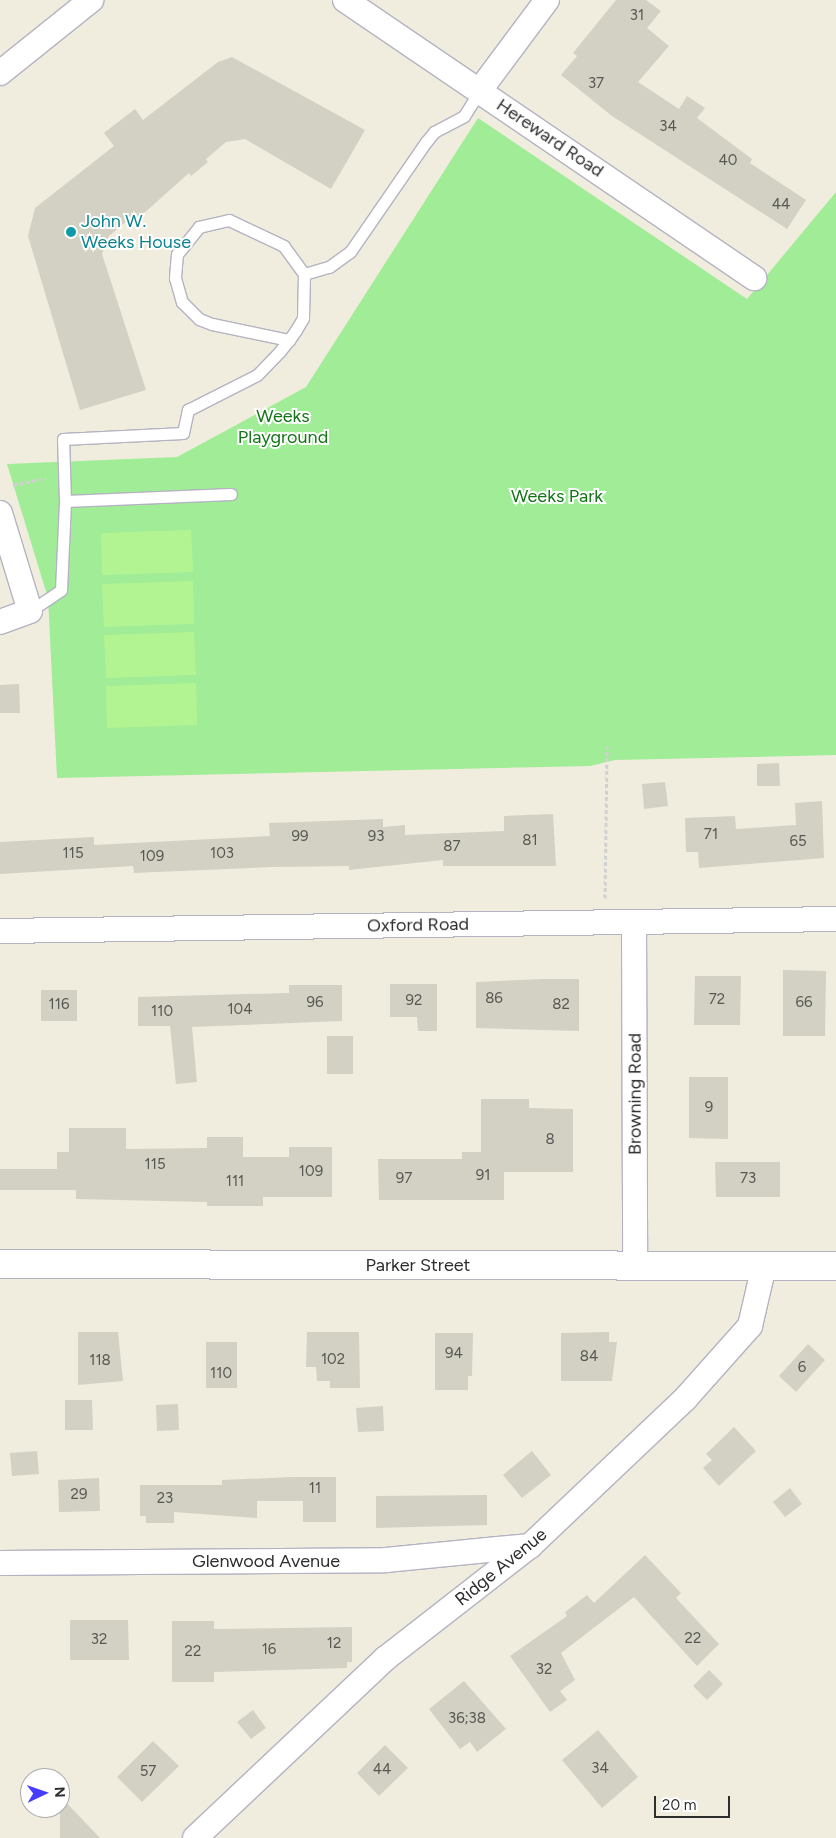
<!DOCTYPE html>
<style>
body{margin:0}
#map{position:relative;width:836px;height:1838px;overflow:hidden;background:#f0eddf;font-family:Figtree,sans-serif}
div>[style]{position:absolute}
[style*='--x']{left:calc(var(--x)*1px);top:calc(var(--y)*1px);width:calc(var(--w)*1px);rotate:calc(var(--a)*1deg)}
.green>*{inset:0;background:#a0ec97}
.pitch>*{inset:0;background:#b3f492}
.building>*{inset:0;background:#d2d1c3}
.path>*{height:3px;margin-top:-1.5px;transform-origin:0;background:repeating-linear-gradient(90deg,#d1d1d1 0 4px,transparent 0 6.5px)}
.roads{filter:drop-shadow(1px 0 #b4b3c2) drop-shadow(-1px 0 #b4b3c2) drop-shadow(0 1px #b4b3c2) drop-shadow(0 -1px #b4b3c2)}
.lane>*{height:11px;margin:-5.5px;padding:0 5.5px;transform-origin:5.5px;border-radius:5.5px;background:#fff}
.street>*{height:24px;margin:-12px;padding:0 12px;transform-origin:12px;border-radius:12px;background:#fff}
.secondary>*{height:28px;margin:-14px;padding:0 14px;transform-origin:14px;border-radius:14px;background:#fff}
.dots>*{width:14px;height:14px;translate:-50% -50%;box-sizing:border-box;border:2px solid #fff;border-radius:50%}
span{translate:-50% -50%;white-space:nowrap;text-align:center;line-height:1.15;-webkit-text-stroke:4px #fff;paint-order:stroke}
.number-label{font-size:15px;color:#575753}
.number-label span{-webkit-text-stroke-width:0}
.street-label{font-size:18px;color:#2e2e2e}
.culture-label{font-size:18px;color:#0d838f}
.left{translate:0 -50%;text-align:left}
.park-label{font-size:18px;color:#137516}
.north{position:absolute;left:20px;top:1768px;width:50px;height:50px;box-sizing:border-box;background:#fff;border:1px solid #ababab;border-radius:50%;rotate:87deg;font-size:14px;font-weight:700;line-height:20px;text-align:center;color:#2e2e2e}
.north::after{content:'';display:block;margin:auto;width:18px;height:22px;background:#473dff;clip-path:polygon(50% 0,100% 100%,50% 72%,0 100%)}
.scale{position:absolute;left:654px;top:1796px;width:76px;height:22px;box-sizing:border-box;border:2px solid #2e2e2e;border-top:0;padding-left:6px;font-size:15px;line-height:18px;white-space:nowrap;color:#2e2e2e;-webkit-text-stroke:4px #fff;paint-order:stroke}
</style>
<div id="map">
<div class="green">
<div style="clip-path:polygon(478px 118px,747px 299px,836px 192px,836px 755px,615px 760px,590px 766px,57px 778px,48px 598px,7px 464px,177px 457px,306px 387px)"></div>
</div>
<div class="pitch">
<div style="clip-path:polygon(191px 530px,193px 572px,102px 575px,101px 533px)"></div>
<div style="clip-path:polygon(193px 581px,194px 624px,104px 627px,102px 584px)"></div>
<div style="clip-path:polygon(194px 632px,196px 675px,106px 678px,104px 635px)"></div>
<div style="clip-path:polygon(196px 683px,197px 725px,107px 728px,106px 686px)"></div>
</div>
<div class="building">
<div style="clip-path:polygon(616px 0,646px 0,661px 11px,647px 28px,669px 46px,638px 82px,679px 109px,687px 96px,705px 108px,697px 118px,752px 159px,750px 163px,806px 200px,787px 229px,612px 116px,561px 75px,577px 56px,573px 53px)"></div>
<div style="clip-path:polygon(232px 57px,365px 130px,331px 189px,245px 139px,226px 142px,206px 159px,208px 162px,191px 176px,189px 173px,133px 223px,129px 219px,109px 236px,102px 254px,146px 390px,80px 410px,28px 236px,35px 208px,114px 146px,104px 133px,135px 109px,143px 120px,218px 62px)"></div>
<div style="clip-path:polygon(19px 684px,20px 713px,0 713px,0 685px)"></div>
<div style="clip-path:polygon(779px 763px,780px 786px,757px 786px,757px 764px)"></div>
<div style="clip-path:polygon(665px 782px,668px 806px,644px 809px,642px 784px)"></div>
<div style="clip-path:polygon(822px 801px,824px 858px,699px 868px,698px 852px,686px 852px,685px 818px,735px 816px,736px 829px,796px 825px,795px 803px)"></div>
<div style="clip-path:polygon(553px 814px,556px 866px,443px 866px,443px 860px,349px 870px,349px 866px,271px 867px,134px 873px,133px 866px,0 874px,0 842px,94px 837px,94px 845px,270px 836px,269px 823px,383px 819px,383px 827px,405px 825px,405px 835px,504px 831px,504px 816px)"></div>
<div style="clip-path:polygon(783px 970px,826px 971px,825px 1036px,783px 1036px)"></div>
<div style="clip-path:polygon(695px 976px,741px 976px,740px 1025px,694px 1025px)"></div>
<div style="clip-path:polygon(542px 979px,579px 979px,579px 1031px,476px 1028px,476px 982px)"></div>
<div style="clip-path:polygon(390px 984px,437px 984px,437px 1031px,418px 1031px,417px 1017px,390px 1017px)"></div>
<div style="clip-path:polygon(289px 985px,342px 985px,342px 1021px,192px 1027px,197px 1082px,176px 1084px,170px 1026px,138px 1026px,138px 997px,289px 993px)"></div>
<div style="clip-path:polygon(41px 990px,77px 990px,77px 1021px,41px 1021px)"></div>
<div style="clip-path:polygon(327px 1036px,353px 1036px,353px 1074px,327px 1074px)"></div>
<div style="clip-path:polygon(689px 1077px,728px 1077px,728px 1139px,689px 1138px)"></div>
<div style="clip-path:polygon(481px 1099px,529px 1099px,529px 1108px,573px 1109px,573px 1172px,504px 1172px,504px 1200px,379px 1200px,378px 1159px,462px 1159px,462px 1152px,481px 1152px)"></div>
<div style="clip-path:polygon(69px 1128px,126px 1128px,126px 1149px,207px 1148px,207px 1137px,243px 1137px,243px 1157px,289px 1157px,289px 1147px,332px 1147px,332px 1197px,263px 1197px,263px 1206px,207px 1206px,207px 1202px,76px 1199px,76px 1190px,0 1190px,0 1169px,57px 1169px,57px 1152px,69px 1152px)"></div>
<div style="clip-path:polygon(715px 1162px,780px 1162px,780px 1197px,716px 1197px)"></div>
<div style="clip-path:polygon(78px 1332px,118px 1332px,123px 1381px,78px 1385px)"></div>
<div style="clip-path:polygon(307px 1332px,359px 1332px,360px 1388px,330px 1388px,330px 1381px,317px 1381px,316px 1367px,306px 1367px)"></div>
<div style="clip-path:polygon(609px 1332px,609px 1342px,617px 1342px,612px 1381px,561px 1381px,561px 1333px)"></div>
<div style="clip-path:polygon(435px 1333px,473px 1333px,472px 1376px,468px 1376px,468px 1390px,435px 1390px)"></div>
<div style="clip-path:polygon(206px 1342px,237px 1342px,237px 1388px,206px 1388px)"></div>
<div style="clip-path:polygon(808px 1344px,825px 1360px,796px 1392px,779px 1376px)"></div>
<div style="clip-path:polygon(65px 1400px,92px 1400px,93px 1430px,65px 1430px)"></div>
<div style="clip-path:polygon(178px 1404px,179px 1430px,157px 1431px,156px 1405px)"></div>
<div style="clip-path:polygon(383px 1406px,384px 1431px,358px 1432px,356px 1408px)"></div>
<div style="clip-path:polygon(734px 1427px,756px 1451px,719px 1486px,703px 1468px,712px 1460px,706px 1454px)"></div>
<div style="clip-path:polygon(37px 1451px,39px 1474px,12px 1476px,10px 1453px)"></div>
<div style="clip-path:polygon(532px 1451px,551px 1475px,522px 1498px,503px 1475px)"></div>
<div style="clip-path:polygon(293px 1477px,336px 1477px,336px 1522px,303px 1522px,303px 1501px,257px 1501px,257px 1518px,174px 1512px,174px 1523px,146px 1523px,146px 1516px,140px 1516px,140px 1485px,222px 1485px,222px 1480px)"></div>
<div style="clip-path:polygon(99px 1478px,100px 1511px,59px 1512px,58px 1480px)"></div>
<div style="clip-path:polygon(790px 1488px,802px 1504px,785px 1517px,773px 1502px)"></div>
<div style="clip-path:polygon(487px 1495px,487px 1525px,376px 1528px,376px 1496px)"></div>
<div style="clip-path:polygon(645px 1555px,681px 1593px,676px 1598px,719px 1644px,697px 1666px,634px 1597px,561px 1653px,575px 1680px,560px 1691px,567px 1700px,550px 1712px,510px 1656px,567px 1616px,565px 1612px,587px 1595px,594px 1603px)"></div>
<div style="clip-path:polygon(70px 1620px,128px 1620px,129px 1660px,70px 1660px)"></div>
<div style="clip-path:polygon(172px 1621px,214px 1621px,214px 1629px,352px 1627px,352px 1662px,347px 1662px,347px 1668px,214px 1672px,214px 1682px,172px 1682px)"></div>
<div style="clip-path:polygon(709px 1670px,723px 1684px,707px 1700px,693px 1686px)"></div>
<div style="clip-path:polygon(464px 1681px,506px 1729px,477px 1752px,470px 1742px,460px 1749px,429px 1709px)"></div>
<div style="clip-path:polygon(253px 1710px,266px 1728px,251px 1739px,237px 1722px)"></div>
<div style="clip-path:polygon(598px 1730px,638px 1777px,602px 1808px,562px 1760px)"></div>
<div style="clip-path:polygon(153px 1741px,179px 1766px,142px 1802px,117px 1777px)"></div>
<div style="clip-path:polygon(385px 1745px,408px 1768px,379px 1796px,357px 1773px)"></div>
<div style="clip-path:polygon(60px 1796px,100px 1838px,60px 1838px)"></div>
</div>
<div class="path">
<div style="--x:13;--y:485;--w:34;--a:-12"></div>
<div style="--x:605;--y:898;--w:152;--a:-89.2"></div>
</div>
<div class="roads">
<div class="lane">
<div style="--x:304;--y:274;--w:26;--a:-16"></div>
<div style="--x:329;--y:267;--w:26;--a:-36"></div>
<div style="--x:350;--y:252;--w:134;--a:-55.4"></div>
<div style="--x:426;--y:142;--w:13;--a:-51"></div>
<div style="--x:434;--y:132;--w:34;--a:-28"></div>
<div style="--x:464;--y:116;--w:31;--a:-58"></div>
<div style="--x:65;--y:501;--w:62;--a:-91.8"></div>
<div style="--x:63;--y:439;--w:120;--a:-2.9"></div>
<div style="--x:183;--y:433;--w:24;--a:-78"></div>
<div style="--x:188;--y:410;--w:77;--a:-26.9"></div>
<div style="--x:257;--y:375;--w:33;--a:-46"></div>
<div style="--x:280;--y:351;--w:14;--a:-51"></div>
<div style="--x:289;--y:340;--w:12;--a:-55"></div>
<div style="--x:296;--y:330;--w:14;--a:-60"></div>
<div style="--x:303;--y:318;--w:44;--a:-88.7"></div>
<div style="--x:304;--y:274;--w:34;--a:-126"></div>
<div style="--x:284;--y:246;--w:61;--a:-154.7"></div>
<div style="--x:229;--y:220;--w:31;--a:167"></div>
<div style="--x:199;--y:227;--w:35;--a:129"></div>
<div style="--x:177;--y:254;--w:24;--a:95"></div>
<div style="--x:175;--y:278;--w:25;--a:74"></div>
<div style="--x:182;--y:302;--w:24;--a:45"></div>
<div style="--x:199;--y:319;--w:14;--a:21"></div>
<div style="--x:212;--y:324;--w:79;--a:11.7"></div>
<div style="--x:30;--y:611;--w:37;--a:-34"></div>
<div style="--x:61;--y:590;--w:89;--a:-87.4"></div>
<div style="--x:65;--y:501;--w:166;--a:-2.4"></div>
</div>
<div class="street">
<div style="--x:345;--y:0;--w:495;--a:34.2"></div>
<div style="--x:0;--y:73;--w:117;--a:-38.7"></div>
<div style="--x:480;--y:90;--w:112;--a:-53.3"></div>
<div style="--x:0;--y:513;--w:102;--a:73"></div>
<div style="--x:30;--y:611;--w:32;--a:160"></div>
<div style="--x:634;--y:923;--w:343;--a:89.8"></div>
<div style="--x:0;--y:931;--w:836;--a:-0.82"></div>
<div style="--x:0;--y:1563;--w:386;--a:-0.4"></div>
<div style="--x:386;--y:1560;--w:145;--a:-5.6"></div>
<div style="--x:195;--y:1838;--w:262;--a:-43.3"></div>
<div style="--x:386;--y:1658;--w:182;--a:-37.9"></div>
<div style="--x:530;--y:1546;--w:214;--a:-43.5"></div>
<div style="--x:685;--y:1399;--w:98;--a:-48.3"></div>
<div style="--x:750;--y:1326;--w:62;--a:-76.9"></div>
</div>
<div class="secondary">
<div style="--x:0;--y:1264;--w:836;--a:0.14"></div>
</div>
</div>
<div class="dots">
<div style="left:71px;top:232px;background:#0f9aa8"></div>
</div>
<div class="number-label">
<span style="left:637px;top:16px">31</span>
<span style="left:596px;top:84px">37</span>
<span style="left:668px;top:127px">34</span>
<span style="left:728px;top:161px">40</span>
<span style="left:781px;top:205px">44</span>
<span style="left:711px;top:835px">71</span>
<span style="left:300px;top:837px">99</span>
<span style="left:376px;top:837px">93</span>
<span style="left:530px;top:841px">81</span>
<span style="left:798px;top:842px">65</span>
<span style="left:452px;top:847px">87</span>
<span style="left:73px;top:854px">115</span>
<span style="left:222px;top:854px">103</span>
<span style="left:152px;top:857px">109</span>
<span style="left:494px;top:999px">86</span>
<span style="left:717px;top:1000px">72</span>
<span style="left:414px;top:1001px">92</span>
<span style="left:315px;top:1003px">96</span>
<span style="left:804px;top:1003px">66</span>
<span style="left:59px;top:1005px">116</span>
<span style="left:561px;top:1005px">82</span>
<span style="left:240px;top:1010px">104</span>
<span style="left:162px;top:1012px">110</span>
<span style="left:709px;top:1108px">9</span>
<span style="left:550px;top:1140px">8</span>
<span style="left:155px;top:1165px">115</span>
<span style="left:311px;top:1172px">109</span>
<span style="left:483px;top:1176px">91</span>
<span style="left:404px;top:1179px">97</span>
<span style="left:748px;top:1179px">73</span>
<span style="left:235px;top:1182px">111</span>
<span style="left:454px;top:1354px">94</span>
<span style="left:589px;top:1357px">84</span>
<span style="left:333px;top:1360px">102</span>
<span style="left:100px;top:1361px">118</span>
<span style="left:802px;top:1368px">6</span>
<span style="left:221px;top:1374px">110</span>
<span style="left:315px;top:1489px">11</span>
<span style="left:79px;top:1495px">29</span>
<span style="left:165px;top:1499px">23</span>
<span style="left:693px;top:1639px">22</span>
<span style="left:99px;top:1640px">32</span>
<span style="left:334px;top:1644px">12</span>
<span style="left:269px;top:1650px">16</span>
<span style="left:193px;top:1652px">22</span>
<span style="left:544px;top:1670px">32</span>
<span style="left:467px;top:1719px">36;38</span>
<span style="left:600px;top:1769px">34</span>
<span style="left:382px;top:1770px">44</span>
<span style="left:148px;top:1772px">57</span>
</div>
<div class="street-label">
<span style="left:550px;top:138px;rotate:34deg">Hereward Road</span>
<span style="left:418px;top:925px;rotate:-1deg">Oxford Road</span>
<span style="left:635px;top:1094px;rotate:-90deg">Browning Road</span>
<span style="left:418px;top:1265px">Parker Street</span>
<span style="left:266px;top:1561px">Glenwood Avenue</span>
<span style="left:501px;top:1567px;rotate:-39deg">Ridge Avenue</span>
</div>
<div class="culture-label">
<span class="left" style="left:81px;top:232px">John W.<br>Weeks House</span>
</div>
<div class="park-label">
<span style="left:283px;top:427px">Weeks<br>Playground</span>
<span style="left:557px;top:496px">Weeks Park</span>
</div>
<div class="north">N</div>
<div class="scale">20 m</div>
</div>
